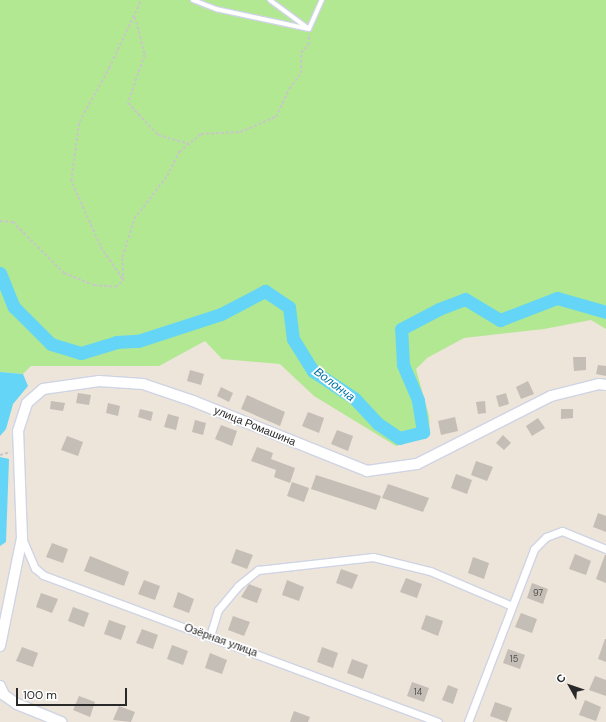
<!DOCTYPE html>
<meta charset="utf-8">
<style>
body{margin:0}
#map{position:relative;width:606px;height:722px;overflow:hidden;background:#ede4da;font-family:"DM Sans",sans-serif}
div>[style]{position:absolute}
[style*='--x']{left:calc(var(--x)*1px);top:calc(var(--y)*1px);width:calc(var(--w)*1px);rotate:calc(var(--a)*1deg)}
.green>*{inset:0;background:#b2e892}
.water>*{inset:0;background:#64d5f7}
.river>*{height:13px;margin:-6.5px;padding:0 6.5px;transform-origin:6.5px;border-radius:6.5px;background:#64d5f7}
.building>*{inset:0;background:#c4beb7}
.path>*{height:1.5px;margin-top:-0.75px;transform-origin:0;background:repeating-linear-gradient(90deg,#c7c7c7 0 3px,transparent 0 5px)}
.roads{filter:drop-shadow(1px 0 #cfd4e4) drop-shadow(-1px 0 #cfd4e4) drop-shadow(0 1px #cfd4e4) drop-shadow(0 -1px #cfd4e4)}
.lane>*{height:3.5px;margin:-1.75px;padding:0 1.75px;transform-origin:1.75px;border-radius:1.75px;background:#fff}
.street>*{height:7px;margin:-3.5px;padding:0 3.5px;transform-origin:3.5px;border-radius:3.5px;background:#fff}
.secondary>*{height:10px;margin:-5px;padding:0 5px;transform-origin:5px;border-radius:5px;background:#fff}
span{translate:-50% -50%;white-space:nowrap;text-align:center;line-height:1.15;-webkit-text-stroke:3.5px #fff;paint-order:stroke}
.number-label{font-size:9px;color:#504e4c}
.number-label span{-webkit-text-stroke-width:0}
.street-label{font-size:11px;color:#292929}
.water-label{font-size:12px;color:#0371a4;font-style:italic}
.north{position:absolute;left:550px;top:666px;width:40px;height:40px;-webkit-text-stroke:3px #fff;paint-order:stroke;rotate:310deg;font-size:11px;font-weight:700;line-height:16px;text-align:center;color:#292929}
.north::after{content:'';display:block;margin:auto;width:14px;height:18px;background:#292929;clip-path:polygon(50% 0,100% 100%,50% 72%,0 100%)}
.scale{position:absolute;left:16px;top:688px;width:111px;height:18px;box-sizing:border-box;border:2px solid #292929;border-top:0;padding-left:5px;font-size:12px;line-height:14px;white-space:nowrap;color:#292929;-webkit-text-stroke:3px #fff;paint-order:stroke}
</style>
<div id="map">
<div class="green">
<div style="clip-path:polygon(0 0,606px 0,606px 329px,591px 320px,544px 329px,464px 338px,427px 358px,416px 369px,429px 416px,430px 435px,396px 446px,314px 396px,280px 364px,222px 359px,205px 341px,159px 366px,31px 366px,23px 374px,0 372px)"></div>
</div>
<div class="water">
<div style="clip-path:polygon(0 372px,23px 374px,28px 386px,13px 404px,6px 429px,0 436px)"></div>
<div style="clip-path:polygon(0 457px,9px 459px,6px 542px,0 546px)"></div>
</div>
<div class="river">
<div style="--x:0;--y:273;--w:37;--a:68"></div>
<div style="--x:14;--y:307;--w:52;--a:45"></div>
<div style="--x:51;--y:344;--w:31;--a:17"></div>
<div style="--x:81;--y:353;--w:37;--a:-17"></div>
<div style="--x:116;--y:342;--w:22;--a:-3"></div>
<div style="--x:138;--y:341;--w:87;--a:-18"></div>
<div style="--x:221;--y:314;--w:50;--a:-27.6"></div>
<div style="--x:265;--y:291;--w:29;--a:34"></div>
<div style="--x:289;--y:307;--w:32;--a:83"></div>
<div style="--x:293;--y:339;--w:38;--a:58"></div>
<div style="--x:313;--y:371;--w:49;--a:33.4"></div>
<div style="--x:354;--y:398;--w:34;--a:47"></div>
<div style="--x:377;--y:423;--w:27;--a:34"></div>
<div style="--x:399;--y:438;--w:25;--a:-14"></div>
<div style="--x:423;--y:432;--w:32;--a:-99"></div>
<div style="--x:418;--y:400;--w:39;--a:-113"></div>
<div style="--x:403;--y:364;--w:35;--a:-93"></div>
<div style="--x:401;--y:329;--w:43;--a:-27.8"></div>
<div style="--x:439;--y:309;--w:28;--a:-21"></div>
<div style="--x:465;--y:299;--w:41;--a:31"></div>
<div style="--x:500;--y:320;--w:61;--a:-21.1"></div>
<div style="--x:557;--y:298;--w:51;--a:15.9"></div>
</div>
<div class="building">
<div style="clip-path:polygon(573px 357px,586px 357px,586px 370px,574px 371px)"></div>
<div style="clip-path:polygon(598px 365px,606px 366px,606px 376px,596px 374px)"></div>
<div style="clip-path:polygon(190px 370px,204px 374px,201px 385px,187px 381px)"></div>
<div style="clip-path:polygon(528px 381px,534px 394px,521px 399px,516px 387px)"></div>
<div style="clip-path:polygon(221px 387px,233px 393px,229px 402px,217px 396px)"></div>
<div style="clip-path:polygon(78px 393px,91px 395px,89px 405px,76px 403px)"></div>
<div style="clip-path:polygon(506px 393px,509px 404px,499px 407px,496px 396px)"></div>
<div style="clip-path:polygon(247px 395px,285px 412px,280px 426px,241px 409px)"></div>
<div style="clip-path:polygon(51px 401px,65px 403px,63px 411px,50px 409px)"></div>
<div style="clip-path:polygon(485px 401px,486px 413px,478px 414px,476px 402px)"></div>
<div style="clip-path:polygon(108px 403px,120px 406px,118px 416px,106px 413px)"></div>
<div style="clip-path:polygon(140px 409px,153px 412px,151px 421px,138px 417px)"></div>
<div style="clip-path:polygon(561px 409px,573px 409px,573px 418px,561px 419px)"></div>
<div style="clip-path:polygon(308px 412px,324px 418px,319px 433px,302px 426px)"></div>
<div style="clip-path:polygon(168px 414px,179px 417px,176px 430px,164px 427px)"></div>
<div style="clip-path:polygon(455px 417px,458px 431px,441px 435px,438px 421px)"></div>
<div style="clip-path:polygon(538px 418px,545px 428px,532px 436px,526px 426px)"></div>
<div style="clip-path:polygon(195px 420px,206px 423px,203px 435px,192px 432px)"></div>
<div style="clip-path:polygon(221px 425px,237px 431px,232px 446px,215px 439px)"></div>
<div style="clip-path:polygon(337px 430px,353px 436px,348px 451px,331px 444px)"></div>
<div style="clip-path:polygon(503px 435px,511px 443px,504px 450px,496px 443px)"></div>
<div style="clip-path:polygon(67px 436px,83px 442px,78px 456px,61px 450px)"></div>
<div style="clip-path:polygon(257px 447px,273px 453px,271px 459px,295px 468px,290px 483px,274px 477px,276px 470px,251px 461px)"></div>
<div style="clip-path:polygon(476px 461px,493px 467px,487px 481px,471px 475px)"></div>
<div style="clip-path:polygon(456px 474px,472px 480px,467px 494px,451px 488px)"></div>
<div style="clip-path:polygon(316px 475px,381px 496px,376px 510px,311px 489px)"></div>
<div style="clip-path:polygon(292px 482px,309px 488px,304px 502px,287px 496px)"></div>
<div style="clip-path:polygon(388px 484px,429px 498px,423px 512px,382px 498px)"></div>
<div style="clip-path:polygon(598px 513px,606px 516px,606px 532px,593px 527px)"></div>
<div style="clip-path:polygon(52px 543px,68px 549px,63px 563px,46px 557px)"></div>
<div style="clip-path:polygon(236px 549px,253px 555px,247px 569px,231px 563px)"></div>
<div style="clip-path:polygon(575px 554px,591px 561px,586px 575px,569px 569px)"></div>
<div style="clip-path:polygon(605px 555px,606px 555px,606px 583px,596px 579px)"></div>
<div style="clip-path:polygon(90px 556px,129px 572px,124px 586px,84px 571px)"></div>
<div style="clip-path:polygon(473px 557px,489px 563px,484px 579px,468px 573px)"></div>
<div style="clip-path:polygon(341px 569px,358px 575px,352px 589px,336px 583px)"></div>
<div style="clip-path:polygon(406px 578px,422px 584px,417px 598px,400px 592px)"></div>
<div style="clip-path:polygon(144px 580px,160px 586px,155px 600px,138px 594px)"></div>
<div style="clip-path:polygon(287px 580px,304px 587px,299px 601px,282px 595px)"></div>
<div style="clip-path:polygon(532px 583px,548px 589px,543px 604px,527px 598px)"></div>
<div style="clip-path:polygon(249px 584px,262px 589px,257px 603px,241px 597px)"></div>
<div style="clip-path:polygon(178px 592px,194px 599px,189px 613px,173px 607px)"></div>
<div style="clip-path:polygon(41px 593px,58px 599px,52px 613px,36px 607px)"></div>
<div style="clip-path:polygon(73px 607px,89px 613px,84px 627px,68px 621px)"></div>
<div style="clip-path:polygon(521px 613px,537px 619px,532px 633px,515px 627px)"></div>
<div style="clip-path:polygon(426px 615px,443px 621px,438px 636px,421px 629px)"></div>
<div style="clip-path:polygon(233px 616px,250px 622px,244px 636px,228px 630px)"></div>
<div style="clip-path:polygon(109px 620px,126px 626px,121px 640px,104px 634px)"></div>
<div style="clip-path:polygon(142px 629px,158px 635px,153px 649px,136px 643px)"></div>
<div style="clip-path:polygon(605px 639px,606px 639px,606px 662px,598px 659px)"></div>
<div style="clip-path:polygon(172px 645px,188px 651px,183px 665px,167px 659px)"></div>
<div style="clip-path:polygon(22px 647px,38px 653px,33px 667px,16px 661px)"></div>
<div style="clip-path:polygon(322px 647px,338px 653px,333px 668px,317px 662px)"></div>
<div style="clip-path:polygon(508px 649px,525px 655px,520px 669px,503px 663px)"></div>
<div style="clip-path:polygon(210px 653px,227px 660px,222px 674px,205px 668px)"></div>
<div style="clip-path:polygon(352px 659px,368px 665px,363px 679px,347px 673px)"></div>
<div style="clip-path:polygon(595px 676px,606px 680px,606px 696px,589px 690px)"></div>
<div style="clip-path:polygon(412px 682px,429px 688px,424px 702px,407px 696px)"></div>
<div style="clip-path:polygon(448px 685px,458px 689px,453px 704px,442px 700px)"></div>
<div style="clip-path:polygon(79px 696px,95px 702px,90px 717px,73px 710px)"></div>
<div style="clip-path:polygon(585px 700px,601px 707px,596px 721px,579px 715px)"></div>
<div style="clip-path:polygon(495px 702px,512px 708px,507px 722px,490px 716px)"></div>
<div style="clip-path:polygon(119px 706px,135px 712px,131px 722px,113px 720px)"></div>
<div style="clip-path:polygon(294px 711px,310px 717px,308px 722px,290px 722px)"></div>
</div>
<div class="path">
<div style="--x:135;--y:17;--w:39;--a:75"></div>
<div style="--x:145;--y:55;--w:51;--a:109.5"></div>
<div style="--x:128;--y:103;--w:44;--a:46.8"></div>
<div style="--x:158;--y:135;--w:32;--a:16"></div>
<div style="--x:0;--y:221;--w:13;--a:4"></div>
<div style="--x:13;--y:222;--w:72;--a:45"></div>
<div style="--x:64;--y:273;--w:32;--a:22"></div>
<div style="--x:94;--y:285;--w:21;--a:5"></div>
<div style="--x:115;--y:287;--w:10;--a:-37"></div>
<div style="--x:123;--y:281;--w:24;--a:-92"></div>
<div style="--x:122;--y:257;--w:40;--a:-72"></div>
<div style="--x:134;--y:219;--w:54;--a:-52.5"></div>
<div style="--x:167;--y:176;--w:27;--a:-63"></div>
<div style="--x:179;--y:152;--w:28;--a:-39"></div>
<div style="--x:201;--y:134;--w:39;--a:-3"></div>
<div style="--x:240;--y:132;--w:39;--a:-23"></div>
<div style="--x:276;--y:117;--w:31;--a:-65"></div>
<div style="--x:289;--y:89;--w:20;--a:-53"></div>
<div style="--x:301;--y:73;--w:20;--a:-90"></div>
<div style="--x:301;--y:53;--w:11;--a:-49"></div>
<div style="--x:308;--y:45;--w:11;--a:-85"></div>
<div style="--x:122;--y:279;--w:40;--a:-124"></div>
<div style="--x:100;--y:246;--w:71;--a:-114"></div>
<div style="--x:71;--y:181;--w:60;--a:-82.3"></div>
<div style="--x:79;--y:122;--w:62;--a:-60.9"></div>
<div style="--x:109;--y:68;--w:75;--a:-64.8"></div>
<div style="--x:0;--y:455;--w:10;--a:-17"></div>
</div>
<div class="roads">
<div class="lane">
<div style="--x:193;--y:0;--w:25;--a:21"></div>
<div style="--x:216;--y:9;--w:95;--a:12.1"></div>
<div style="--x:309;--y:29;--w:32;--a:-66"></div>
<div style="--x:270;--y:0;--w:47;--a:36.4"></div>
</div>
<div class="street">
<div style="--x:22;--y:538;--w:33;--a:67"></div>
<div style="--x:35;--y:568;--w:11;--a:41"></div>
<div style="--x:43;--y:575;--w:421;--a:20.4"></div>
<div style="--x:210;--y:636;--w:27;--a:-73"></div>
<div style="--x:218;--y:610;--w:31;--a:-50"></div>
<div style="--x:238;--y:586;--w:26;--a:-39"></div>
<div style="--x:258;--y:570;--w:116;--a:-6.4"></div>
<div style="--x:373;--y:557;--w:59;--a:13.8"></div>
<div style="--x:430;--y:571;--w:89;--a:23.1"></div>
<div style="--x:468;--y:722;--w:185;--a:-69.1"></div>
<div style="--x:534;--y:549;--w:17;--a:-45"></div>
<div style="--x:546;--y:537;--w:17;--a:-21"></div>
<div style="--x:562;--y:531;--w:48;--a:22.2"></div>
</div>
<div class="secondary">
<div style="--x:0;--y:646;--w:110;--a:-78.5"></div>
<div style="--x:22;--y:538;--w:107;--a:-92.1"></div>
<div style="--x:18;--y:431;--w:29;--a:-72"></div>
<div style="--x:27;--y:403;--w:21;--a:-41"></div>
<div style="--x:43;--y:389;--w:57;--a:-8.1"></div>
<div style="--x:99;--y:381;--w:44;--a:3.9"></div>
<div style="--x:143;--y:384;--w:53;--a:18.8"></div>
<div style="--x:193;--y:401;--w:188;--a:21.9"></div>
<div style="--x:367;--y:471;--w:50;--a:-8"></div>
<div style="--x:417;--y:464;--w:150;--a:-26.9"></div>
<div style="--x:551;--y:396;--w:49;--a:-14"></div>
<div style="--x:599;--y:384;--w:7;--a:8"></div>
<div style="--x:0;--y:686;--w:10;--a:66"></div>
<div style="--x:4;--y:695;--w:16;--a:35"></div>
<div style="--x:17;--y:704;--w:48;--a:22.2"></div>
</div>
</div>
<div class="number-label">
<span style="left:538px;top:593px">97</span>
<span style="left:514px;top:659px">15</span>
<span style="left:418px;top:692px">14</span>
</div>
<div class="street-label">
<span style="left:255px;top:426px;rotate:22deg">улица Ромашина</span>
<span style="left:221px;top:640px;rotate:20deg">Озёрная улица</span>
</div>
<div class="water-label">
<span style="left:334px;top:385px;rotate:37deg">Волонча</span>
</div>
<div class="north">С</div>
<div class="scale">100 m</div>
</div>
